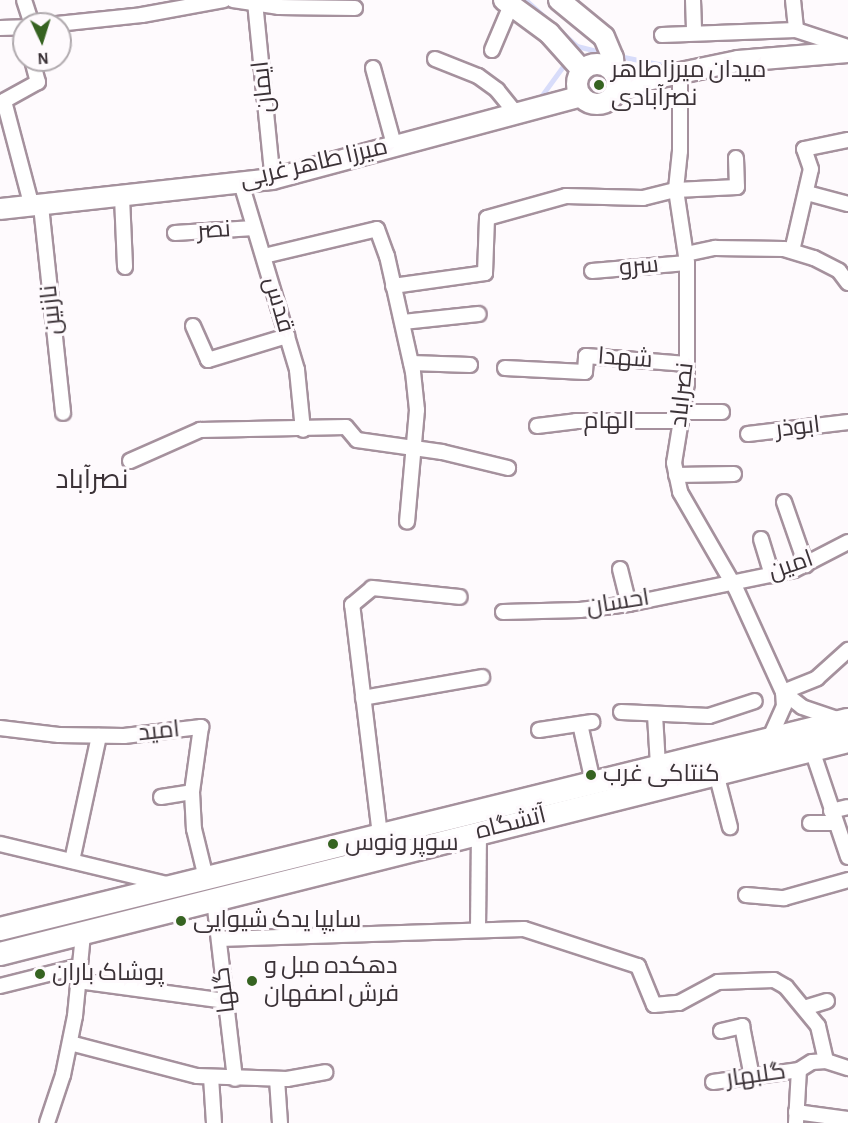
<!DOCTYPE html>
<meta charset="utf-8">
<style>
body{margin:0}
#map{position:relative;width:848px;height:1123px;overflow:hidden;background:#fefafd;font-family:"Alegreya Sans",Cairo,sans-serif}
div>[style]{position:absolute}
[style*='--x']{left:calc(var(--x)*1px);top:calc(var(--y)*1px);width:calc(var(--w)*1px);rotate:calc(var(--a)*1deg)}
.stream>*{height:4.5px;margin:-2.25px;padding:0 2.25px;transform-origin:2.25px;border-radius:2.25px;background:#d8dcfa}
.roads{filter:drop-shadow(2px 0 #a5919d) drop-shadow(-2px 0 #a5919d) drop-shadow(0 2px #a5919d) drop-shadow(0 -2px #a5919d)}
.street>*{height:14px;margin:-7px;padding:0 7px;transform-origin:7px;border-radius:7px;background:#fff}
.secondary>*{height:20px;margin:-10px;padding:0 10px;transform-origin:10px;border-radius:10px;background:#fff}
.secondary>.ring{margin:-10px;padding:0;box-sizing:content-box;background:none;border:20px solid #fff;border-radius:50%}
.primary>*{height:22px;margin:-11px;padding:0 11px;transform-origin:11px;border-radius:11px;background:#fff}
.dots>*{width:16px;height:16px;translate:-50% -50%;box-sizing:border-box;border:3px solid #fefafd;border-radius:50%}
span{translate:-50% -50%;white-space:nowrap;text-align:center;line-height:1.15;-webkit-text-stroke:6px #fefafd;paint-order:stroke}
.poi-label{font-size:24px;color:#3b3237}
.left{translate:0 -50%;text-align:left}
.street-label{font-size:24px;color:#3b3237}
.quarter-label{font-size:27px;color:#3b3237}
.north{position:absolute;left:12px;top:12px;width:60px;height:60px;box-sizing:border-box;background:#fefafd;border:2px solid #b0aaae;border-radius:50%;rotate:176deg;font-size:16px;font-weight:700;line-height:24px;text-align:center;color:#3b3237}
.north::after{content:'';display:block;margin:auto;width:21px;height:27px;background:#366321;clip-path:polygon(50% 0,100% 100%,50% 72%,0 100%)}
</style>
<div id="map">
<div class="stream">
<div style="--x:526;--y:0;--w:69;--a:42"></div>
<div style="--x:577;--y:46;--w:29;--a:14"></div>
<div style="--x:619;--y:56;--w:51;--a:11.3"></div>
<div style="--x:540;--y:98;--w:46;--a:-53.9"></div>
</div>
<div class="roads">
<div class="street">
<div style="--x:24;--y:0;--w:25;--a:72"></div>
<div style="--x:233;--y:0;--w:47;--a:8.7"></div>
<div style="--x:279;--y:7;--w:76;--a:0.8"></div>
<div style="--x:693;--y:0;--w:33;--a:88"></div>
<div style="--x:793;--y:0;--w:30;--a:84"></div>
<div style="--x:255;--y:2;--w:172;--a:84.3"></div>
<div style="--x:57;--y:24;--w:85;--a:-6"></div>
<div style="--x:142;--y:15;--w:83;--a:-10.4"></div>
<div style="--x:0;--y:28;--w:24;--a:-2"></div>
<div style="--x:662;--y:35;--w:134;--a:-2.1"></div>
<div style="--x:796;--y:30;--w:55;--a:18.1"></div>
<div style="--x:492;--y:50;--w:49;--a:-67.1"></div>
<div style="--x:435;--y:59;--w:46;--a:21.6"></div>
<div style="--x:478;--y:76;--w:24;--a:36"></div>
<div style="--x:497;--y:90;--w:32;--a:51"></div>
<div style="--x:32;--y:60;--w:23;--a:75"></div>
<div style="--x:38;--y:82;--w:39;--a:151"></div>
<div style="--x:4;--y:101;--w:110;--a:75.2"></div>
<div style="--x:373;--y:68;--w:80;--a:74.7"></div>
<div style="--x:680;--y:74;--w:77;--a:90"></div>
<div style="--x:680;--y:151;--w:39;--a:96"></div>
<div style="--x:676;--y:190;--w:74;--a:81.4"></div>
<div style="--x:687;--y:263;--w:120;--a:90"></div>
<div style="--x:687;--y:383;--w:81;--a:99.2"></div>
<div style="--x:674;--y:463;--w:30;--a:78"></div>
<div style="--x:680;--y:492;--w:112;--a:60"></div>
<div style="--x:736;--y:589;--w:113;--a:65.5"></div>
<div style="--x:783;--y:692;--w:14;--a:86"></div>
<div style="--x:784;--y:706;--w:36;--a:114"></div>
<div style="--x:241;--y:183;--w:195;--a:73.3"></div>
<div style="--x:297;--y:370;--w:60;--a:84.3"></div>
<div style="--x:807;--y:193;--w:42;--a:15"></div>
<div style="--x:122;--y:197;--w:70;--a:87.5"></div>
<div style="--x:41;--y:206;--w:208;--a:83.9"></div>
<div style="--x:175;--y:233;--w:79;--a:-3.6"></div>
<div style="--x:792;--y:251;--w:84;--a:-77"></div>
<div style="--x:811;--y:169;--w:21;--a:-109"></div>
<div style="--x:804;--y:149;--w:45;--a:-11.6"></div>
<div style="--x:686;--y:254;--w:30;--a:-12"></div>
<div style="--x:715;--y:248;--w:69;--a:0.8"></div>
<div style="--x:784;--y:249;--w:31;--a:17"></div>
<div style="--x:814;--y:258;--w:28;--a:27"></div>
<div style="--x:839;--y:271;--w:15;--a:53"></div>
<div style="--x:264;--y:256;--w:116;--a:-13.4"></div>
<div style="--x:377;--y:229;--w:29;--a:70"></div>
<div style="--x:387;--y:256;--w:119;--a:77.4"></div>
<div style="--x:413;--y:372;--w:38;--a:84"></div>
<div style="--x:417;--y:410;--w:112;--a:95.1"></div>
<div style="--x:592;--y:271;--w:95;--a:-4.8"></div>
<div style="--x:393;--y:286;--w:93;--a:-8"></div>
<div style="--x:485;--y:273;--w:55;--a:-87.9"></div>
<div style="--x:487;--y:218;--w:82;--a:-15.6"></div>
<div style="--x:566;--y:196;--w:77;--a:1.5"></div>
<div style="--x:643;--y:198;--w:34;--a:-14"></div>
<div style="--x:676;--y:190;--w:61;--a:-2.8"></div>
<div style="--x:737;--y:187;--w:29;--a:-92"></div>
<div style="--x:403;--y:322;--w:76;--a:-6"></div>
<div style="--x:193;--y:326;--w:37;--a:66"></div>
<div style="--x:208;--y:360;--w:83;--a:-16.9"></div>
<div style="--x:411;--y:363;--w:59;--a:1.9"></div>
<div style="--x:505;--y:368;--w:80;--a:2.9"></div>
<div style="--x:585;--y:372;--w:16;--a:-86"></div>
<div style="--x:586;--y:356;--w:101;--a:4.5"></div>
<div style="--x:683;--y:412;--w:39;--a:0"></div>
<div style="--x:537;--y:426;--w:39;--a:-7"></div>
<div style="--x:576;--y:421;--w:105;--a:0"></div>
<div style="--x:748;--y:434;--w:101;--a:-6.8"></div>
<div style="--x:130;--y:461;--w:77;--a:-23.9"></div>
<div style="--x:200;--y:430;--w:146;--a:-1.2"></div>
<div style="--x:346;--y:427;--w:17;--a:50"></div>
<div style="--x:357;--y:440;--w:86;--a:8"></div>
<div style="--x:442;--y:452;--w:68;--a:13.6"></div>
<div style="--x:676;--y:475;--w:58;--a:-1"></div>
<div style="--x:784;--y:502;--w:67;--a:70.8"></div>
<div style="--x:761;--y:539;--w:38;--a:73"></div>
<div style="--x:620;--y:569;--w:36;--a:76"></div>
<div style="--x:503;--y:612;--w:77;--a:-1.5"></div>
<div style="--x:580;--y:610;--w:49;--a:-7"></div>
<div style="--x:629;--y:604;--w:168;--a:-11.6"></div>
<div style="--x:794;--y:570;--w:61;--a:-27.4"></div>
<div style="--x:783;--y:692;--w:37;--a:-22"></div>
<div style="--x:817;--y:678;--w:42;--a:-42.1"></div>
<div style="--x:783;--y:692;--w:24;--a:38"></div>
<div style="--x:802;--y:707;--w:36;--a:19"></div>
<div style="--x:363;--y:698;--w:121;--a:-10"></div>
<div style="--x:621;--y:712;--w:88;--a:2.6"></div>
<div style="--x:709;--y:716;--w:48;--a:-18.1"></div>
<div style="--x:655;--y:715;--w:51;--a:86.6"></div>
<div style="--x:580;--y:724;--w:59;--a:77.4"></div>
<div style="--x:0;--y:728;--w:59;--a:6.8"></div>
<div style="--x:59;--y:735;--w:65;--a:0.9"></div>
<div style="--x:124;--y:736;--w:78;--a:-6.7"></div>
<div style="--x:201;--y:727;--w:66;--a:97.9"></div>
<div style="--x:192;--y:792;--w:37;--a:87"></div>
<div style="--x:194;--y:829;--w:50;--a:76.2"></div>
<div style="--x:539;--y:730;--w:54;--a:-8.6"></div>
<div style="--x:812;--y:750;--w:113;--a:71.4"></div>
<div style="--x:716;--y:773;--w:56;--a:75.5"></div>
<div style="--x:161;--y:797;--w:31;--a:-9"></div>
<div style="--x:831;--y:811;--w:17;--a:-13"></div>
<div style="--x:810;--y:823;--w:25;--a:0"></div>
<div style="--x:380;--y:835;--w:232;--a:-96.9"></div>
<div style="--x:352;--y:605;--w:26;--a:-40"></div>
<div style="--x:372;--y:588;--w:88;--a:5.8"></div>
<div style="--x:0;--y:844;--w:172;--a:13.5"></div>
<div style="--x:72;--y:861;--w:128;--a:-77.8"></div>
<div style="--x:746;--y:895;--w:38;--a:5"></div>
<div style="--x:784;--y:898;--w:66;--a:-15.7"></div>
<div style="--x:214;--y:900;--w:180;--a:83.3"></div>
<div style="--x:478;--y:929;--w:97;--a:-89.4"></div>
<div style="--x:219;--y:939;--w:305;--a:-1.9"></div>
<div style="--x:524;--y:929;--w:120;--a:18"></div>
<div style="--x:638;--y:966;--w:42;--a:67.7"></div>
<div style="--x:654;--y:1005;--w:25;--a:-5"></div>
<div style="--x:679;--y:1003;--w:44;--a:-28.3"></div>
<div style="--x:718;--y:982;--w:56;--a:-2"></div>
<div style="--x:774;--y:980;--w:14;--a:30"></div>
<div style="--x:786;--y:987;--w:50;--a:50.6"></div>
<div style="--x:818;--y:1026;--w:36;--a:77"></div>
<div style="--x:78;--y:981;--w:149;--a:7.7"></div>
<div style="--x:0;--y:986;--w:82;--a:-14"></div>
<div style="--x:804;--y:1008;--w:24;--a:-17"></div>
<div style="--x:721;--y:1031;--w:22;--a:-13"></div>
<div style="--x:742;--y:1026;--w:52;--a:78.9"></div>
<div style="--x:70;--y:1043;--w:131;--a:14.6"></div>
<div style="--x:197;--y:1076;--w:90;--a:1.9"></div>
<div style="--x:287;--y:1079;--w:39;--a:-10"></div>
<div style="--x:211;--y:1077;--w:46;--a:86.3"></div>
<div style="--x:277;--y:1079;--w:44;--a:86.1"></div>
<div style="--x:713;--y:1082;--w:87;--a:-7.9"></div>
<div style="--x:796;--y:1112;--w:52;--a:7.7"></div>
<div style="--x:47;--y:1123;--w:51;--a:-71.6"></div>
<div style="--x:63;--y:1075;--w:60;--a:-78.5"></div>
<div style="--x:75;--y:1016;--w:82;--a:-84.4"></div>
<div style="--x:796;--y:1123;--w:53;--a:-86.8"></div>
<div style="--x:799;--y:1070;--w:15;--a:-32"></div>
<div style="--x:812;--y:1062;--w:14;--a:-4"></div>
<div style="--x:826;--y:1061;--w:23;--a:18"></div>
</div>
<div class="secondary">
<div style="--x:504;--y:0;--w:56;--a:36.3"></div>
<div style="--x:549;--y:33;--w:50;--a:48.3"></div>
<div style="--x:559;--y:0;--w:58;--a:39.4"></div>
<div style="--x:604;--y:37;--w:23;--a:67"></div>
<div style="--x:613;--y:58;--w:12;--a:85"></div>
<div class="ring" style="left:577px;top:64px;width:20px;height:20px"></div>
<div style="--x:616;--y:91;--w:33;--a:-20"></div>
<div style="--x:647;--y:80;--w:93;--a:-11.8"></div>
<div style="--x:738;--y:61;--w:110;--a:-4.7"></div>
<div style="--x:0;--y:209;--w:274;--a:-6.3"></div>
<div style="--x:272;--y:179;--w:320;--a:-15"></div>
</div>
<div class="primary">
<div style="--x:0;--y:929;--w:873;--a:-13.85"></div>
<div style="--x:0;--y:954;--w:874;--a:-14.1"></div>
</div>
</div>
<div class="dots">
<div style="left:599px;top:85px;background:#366321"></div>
<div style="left:591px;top:775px;background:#366321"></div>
<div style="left:333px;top:844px;background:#366321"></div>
<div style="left:181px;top:921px;background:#366321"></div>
<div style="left:40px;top:974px;background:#366321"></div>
<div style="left:252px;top:981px;background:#366321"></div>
</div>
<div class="poi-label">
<span class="left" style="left:611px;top:85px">میدان میرزاطاهر<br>نصرآبادی</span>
<span class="left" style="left:603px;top:775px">کنتاکی غرب</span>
<span class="left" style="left:345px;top:844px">سوپر ونوس</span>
<span class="left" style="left:193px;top:921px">سایپا یدک شیوایی</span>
<span class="left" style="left:264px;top:981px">دهکده مبل و<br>فرش اصفهان</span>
<span class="left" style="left:52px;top:974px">پوشاک باران</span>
</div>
<div class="street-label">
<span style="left:264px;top:87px;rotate:-96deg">ایمان</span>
<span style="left:314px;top:164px;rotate:-13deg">میرزا طاهر غربی</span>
<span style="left:214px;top:231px;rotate:-4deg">نصر</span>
<span style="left:639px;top:267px;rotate:-5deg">سرو</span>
<span style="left:278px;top:305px;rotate:74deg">قدس</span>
<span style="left:52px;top:310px;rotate:-96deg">نازنین</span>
<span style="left:625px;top:359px;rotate:4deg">شهدا</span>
<span style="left:683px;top:395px;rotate:-84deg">نصراباد</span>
<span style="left:609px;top:422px">الهام</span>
<span style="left:798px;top:428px;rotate:-7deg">ابوذر</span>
<span style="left:791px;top:566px;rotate:-19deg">امین</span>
<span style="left:618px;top:603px;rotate:-9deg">احسان</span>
<span style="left:159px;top:732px;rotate:-6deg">امید</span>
<span style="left:511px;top:824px;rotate:-14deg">آتشگاه</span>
<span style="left:225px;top:990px;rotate:-97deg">گلها</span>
<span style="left:756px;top:1076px;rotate:-8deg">گلبهار</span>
</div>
<div class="quarter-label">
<span style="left:92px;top:480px">نصرآباد</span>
</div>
<div class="north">N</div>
</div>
